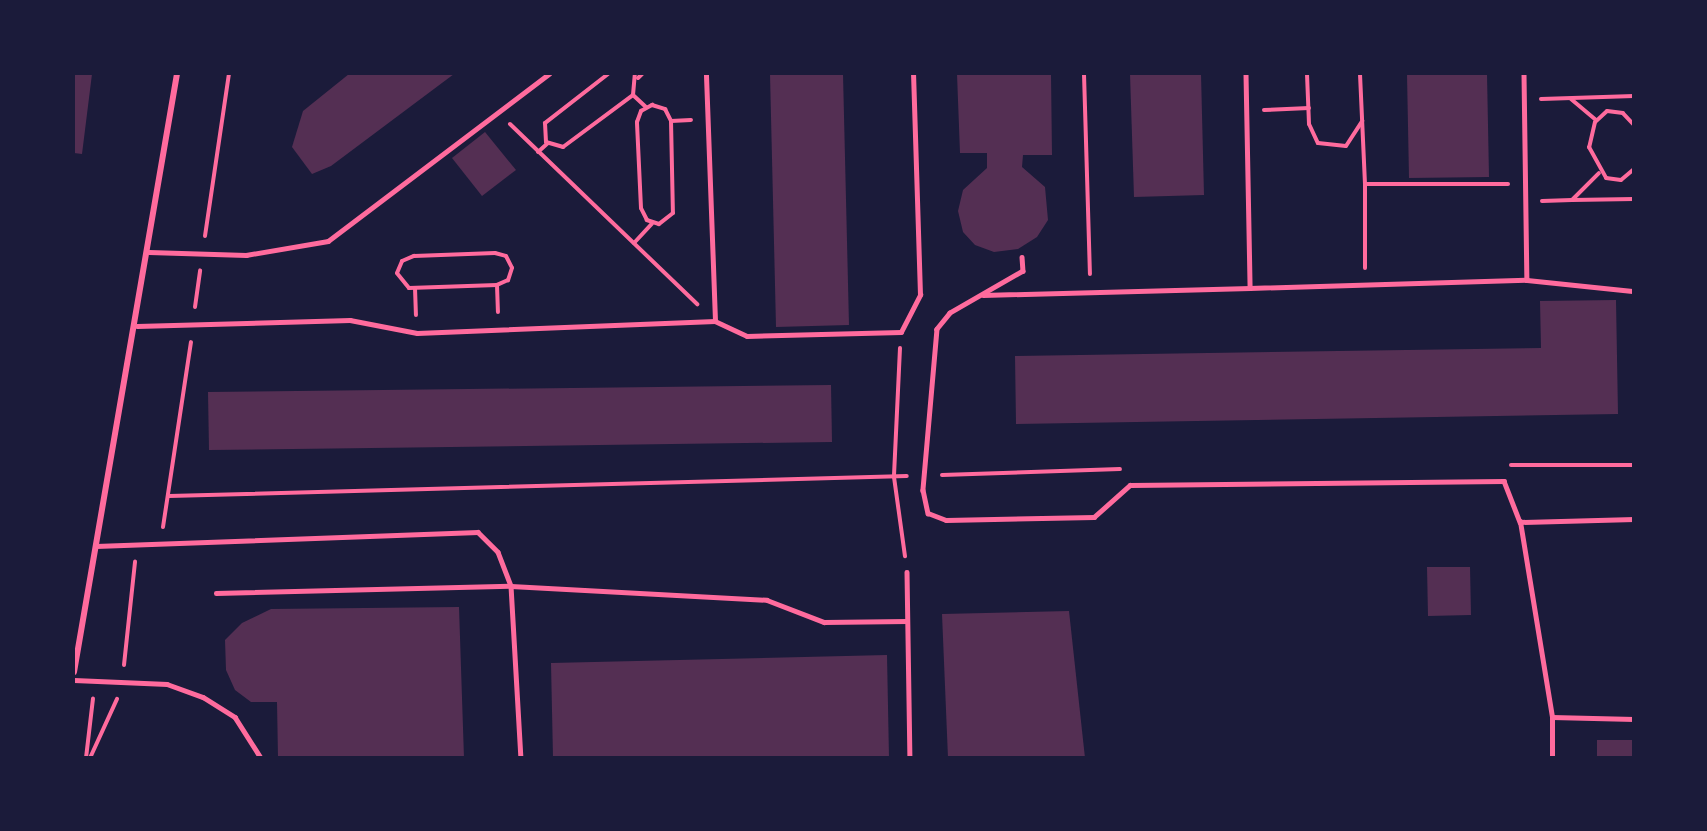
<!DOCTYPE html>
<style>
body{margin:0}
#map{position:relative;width:1707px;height:831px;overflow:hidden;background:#1b1b3a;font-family:"Roboto Serif",serif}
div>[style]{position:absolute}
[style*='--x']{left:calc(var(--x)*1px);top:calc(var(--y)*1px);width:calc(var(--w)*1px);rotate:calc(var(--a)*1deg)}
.building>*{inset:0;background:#542f53}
.path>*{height:4px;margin:-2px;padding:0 2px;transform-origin:2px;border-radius:2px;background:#ff6b9d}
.service>*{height:4.5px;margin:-2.25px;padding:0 2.25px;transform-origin:2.25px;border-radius:2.25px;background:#ff6b9d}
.minor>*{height:6px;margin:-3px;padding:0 3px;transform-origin:3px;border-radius:3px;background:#ff6b9d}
span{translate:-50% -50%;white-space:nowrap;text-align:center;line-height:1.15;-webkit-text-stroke:6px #1b1b3a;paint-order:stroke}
.frame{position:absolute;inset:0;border:75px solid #1b1b3a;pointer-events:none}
</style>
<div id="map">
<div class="building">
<div style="clip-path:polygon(74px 74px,92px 74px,82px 154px,74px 153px)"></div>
<div style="clip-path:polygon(349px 74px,454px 74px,331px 166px,312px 174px,292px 147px,303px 111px)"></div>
<div style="clip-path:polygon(770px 74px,843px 74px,849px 325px,776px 327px)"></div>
<div style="clip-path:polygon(957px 74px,1051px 74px,1052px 155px,1023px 155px,1022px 167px,1045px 187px,1048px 220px,1037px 237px,1018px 249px,994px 252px,975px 245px,963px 232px,958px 211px,963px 190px,987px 168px,987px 153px,960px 153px)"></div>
<div style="clip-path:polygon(1130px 74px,1201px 74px,1204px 195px,1134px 197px)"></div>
<div style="clip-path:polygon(1407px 74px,1487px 74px,1489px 177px,1409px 178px)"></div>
<div style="clip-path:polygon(485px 132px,516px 170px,482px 196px,452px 158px)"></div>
<div style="clip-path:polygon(1616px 300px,1618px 414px,1016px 424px,1015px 356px,1541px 348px,1540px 301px)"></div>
<div style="clip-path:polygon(831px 385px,832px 442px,209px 450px,208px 392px)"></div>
<div style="clip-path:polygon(1427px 567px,1470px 567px,1471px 615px,1428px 616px)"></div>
<div style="clip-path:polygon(459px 607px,464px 758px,278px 758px,277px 702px,251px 702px,235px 690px,226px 670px,225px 640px,242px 623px,271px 609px)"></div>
<div style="clip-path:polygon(1069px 611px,1085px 758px,948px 758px,942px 614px)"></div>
<div style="clip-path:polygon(887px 655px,889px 758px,553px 758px,551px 663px)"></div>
<div style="clip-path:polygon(1597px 740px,1634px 740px,1634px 758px,1597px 758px)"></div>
</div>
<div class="path">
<div style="--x:608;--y:74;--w:80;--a:142.1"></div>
<div style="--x:545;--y:123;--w:19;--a:87"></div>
<div style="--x:546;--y:142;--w:18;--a:16"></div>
<div style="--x:563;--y:147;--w:87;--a:-36.6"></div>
<div style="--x:633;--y:95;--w:21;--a:-85"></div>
<div style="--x:1084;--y:74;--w:200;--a:88.3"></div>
<div style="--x:1307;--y:74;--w:50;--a:87.7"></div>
<div style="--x:1309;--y:124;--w:21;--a:65"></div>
<div style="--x:1318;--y:143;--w:28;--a:6"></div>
<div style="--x:1346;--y:146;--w:30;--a:-57"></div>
<div style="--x:1360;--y:74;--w:110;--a:87.4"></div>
<div style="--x:638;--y:78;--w:6;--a:-45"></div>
<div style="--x:633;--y:95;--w:18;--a:43"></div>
<div style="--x:1541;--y:99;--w:93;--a:-1.8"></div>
<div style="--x:1571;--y:99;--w:33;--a:40"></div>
<div style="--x:652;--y:105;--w:14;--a:17"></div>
<div style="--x:665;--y:109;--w:13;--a:63"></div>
<div style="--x:671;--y:121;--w:92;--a:88.8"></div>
<div style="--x:673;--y:213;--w:18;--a:142"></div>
<div style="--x:659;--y:224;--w:13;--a:-162"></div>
<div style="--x:647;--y:220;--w:13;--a:-117"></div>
<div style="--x:641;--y:208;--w:86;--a:-92.7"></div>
<div style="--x:637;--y:122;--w:12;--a:-70"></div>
<div style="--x:641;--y:111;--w:13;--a:-29"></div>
<div style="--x:1264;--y:110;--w:45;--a:-2.5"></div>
<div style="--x:671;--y:121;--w:20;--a:-3"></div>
<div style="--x:510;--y:124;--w:260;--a:43.9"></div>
<div style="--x:1634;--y:125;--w:16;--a:-133"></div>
<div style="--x:1623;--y:113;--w:16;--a:-173"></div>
<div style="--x:1607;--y:111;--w:16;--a:137"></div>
<div style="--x:1595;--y:122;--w:26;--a:103"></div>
<div style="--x:1589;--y:147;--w:35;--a:61"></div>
<div style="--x:1606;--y:178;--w:15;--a:8"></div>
<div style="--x:1621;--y:180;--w:17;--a:-40"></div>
<div style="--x:538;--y:152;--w:13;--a:-42"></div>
<div style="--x:1572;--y:200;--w:62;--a:-0.9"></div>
<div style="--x:1542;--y:201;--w:30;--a:-2"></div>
<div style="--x:1572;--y:200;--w:38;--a:-45"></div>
<div style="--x:205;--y:236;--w:164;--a:-81.6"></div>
<div style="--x:634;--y:243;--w:26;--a:-47"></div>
<div style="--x:495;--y:253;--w:11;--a:15"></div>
<div style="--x:506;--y:256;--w:13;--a:63"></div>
<div style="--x:512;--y:268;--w:13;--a:108"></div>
<div style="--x:508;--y:280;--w:12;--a:156"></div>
<div style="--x:497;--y:285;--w:88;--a:178"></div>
<div style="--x:409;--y:288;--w:19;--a:-129"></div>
<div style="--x:397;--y:273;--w:13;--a:-67"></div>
<div style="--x:402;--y:261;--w:13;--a:-23"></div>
<div style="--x:414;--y:256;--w:81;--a:-2.1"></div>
<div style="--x:1365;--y:268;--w:84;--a:-90"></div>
<div style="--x:1365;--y:184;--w:143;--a:0"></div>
<div style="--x:497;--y:285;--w:27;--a:88"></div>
<div style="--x:415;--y:288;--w:27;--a:88"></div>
<div style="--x:195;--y:307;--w:37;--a:-82"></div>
<div style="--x:900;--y:348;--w:129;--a:92.7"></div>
<div style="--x:894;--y:477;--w:80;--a:82.1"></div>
<div style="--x:1511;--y:465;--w:123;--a:0"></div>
<div style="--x:942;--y:475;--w:178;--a:-1.9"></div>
<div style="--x:169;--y:496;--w:738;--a:-1.55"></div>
<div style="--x:163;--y:527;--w:187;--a:-81.4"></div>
<div style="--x:124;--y:665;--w:104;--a:-83.9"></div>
<div style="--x:86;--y:758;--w:60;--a:-83.3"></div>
<div style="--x:90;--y:758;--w:65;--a:-65.4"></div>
</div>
<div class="service">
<div style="--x:1246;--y:74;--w:214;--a:88.9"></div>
<div style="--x:1250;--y:288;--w:277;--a:-1.7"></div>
<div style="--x:1527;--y:280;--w:108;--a:5.9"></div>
<div style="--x:1524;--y:74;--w:206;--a:89.2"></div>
<div style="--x:149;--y:252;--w:97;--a:1.8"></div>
<div style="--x:246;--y:255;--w:83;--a:-9.7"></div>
<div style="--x:328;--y:241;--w:277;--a:-37.1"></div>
<div style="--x:1022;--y:257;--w:14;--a:86"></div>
<div style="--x:1023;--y:271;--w:84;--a:150.1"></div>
<div style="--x:950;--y:313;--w:21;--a:129"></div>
<div style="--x:937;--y:329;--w:162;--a:95"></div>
<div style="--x:923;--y:490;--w:24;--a:78"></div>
<div style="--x:928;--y:513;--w:19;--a:21"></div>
<div style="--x:946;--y:520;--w:148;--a:-1.2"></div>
<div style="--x:1094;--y:517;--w:48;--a:-41.6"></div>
<div style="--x:1130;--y:485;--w:374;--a:-0.6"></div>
<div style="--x:1504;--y:481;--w:44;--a:68.7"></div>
<div style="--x:983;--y:295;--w:267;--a:-1.5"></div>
<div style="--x:715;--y:321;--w:35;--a:25"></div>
<div style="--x:747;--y:336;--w:154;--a:-1.5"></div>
<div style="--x:901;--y:332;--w:42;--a:-62.8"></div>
<div style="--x:920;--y:295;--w:221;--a:-91.8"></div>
<div style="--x:137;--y:326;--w:213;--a:-1.6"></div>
<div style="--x:350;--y:320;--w:68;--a:11"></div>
<div style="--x:417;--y:333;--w:298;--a:-2.3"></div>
<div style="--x:715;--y:321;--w:247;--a:-92.1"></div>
<div style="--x:96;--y:546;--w:382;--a:-2.1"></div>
<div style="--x:478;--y:532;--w:28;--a:45"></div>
<div style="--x:498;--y:552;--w:36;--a:69"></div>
<div style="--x:511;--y:586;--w:256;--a:3.1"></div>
<div style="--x:767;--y:600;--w:61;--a:21.1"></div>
<div style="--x:824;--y:622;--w:83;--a:-0.7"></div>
<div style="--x:907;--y:572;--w:186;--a:89.1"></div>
<div style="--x:216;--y:593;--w:295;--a:-1.4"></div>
<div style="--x:511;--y:586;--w:172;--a:86.7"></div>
<div style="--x:74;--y:680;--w:93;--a:2.5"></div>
<div style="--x:167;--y:684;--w:38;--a:20"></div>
<div style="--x:203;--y:697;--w:38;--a:32"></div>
<div style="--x:235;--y:717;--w:49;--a:57.6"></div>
<div style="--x:1552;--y:717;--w:198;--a:-99.3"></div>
<div style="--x:1520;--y:522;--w:114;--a:-1.5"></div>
<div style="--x:1552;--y:758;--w:41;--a:-90"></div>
<div style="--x:1552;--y:717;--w:82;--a:1.4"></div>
</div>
<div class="minor">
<div style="--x:74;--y:672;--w:607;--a:-80.23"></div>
</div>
<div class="frame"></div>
</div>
